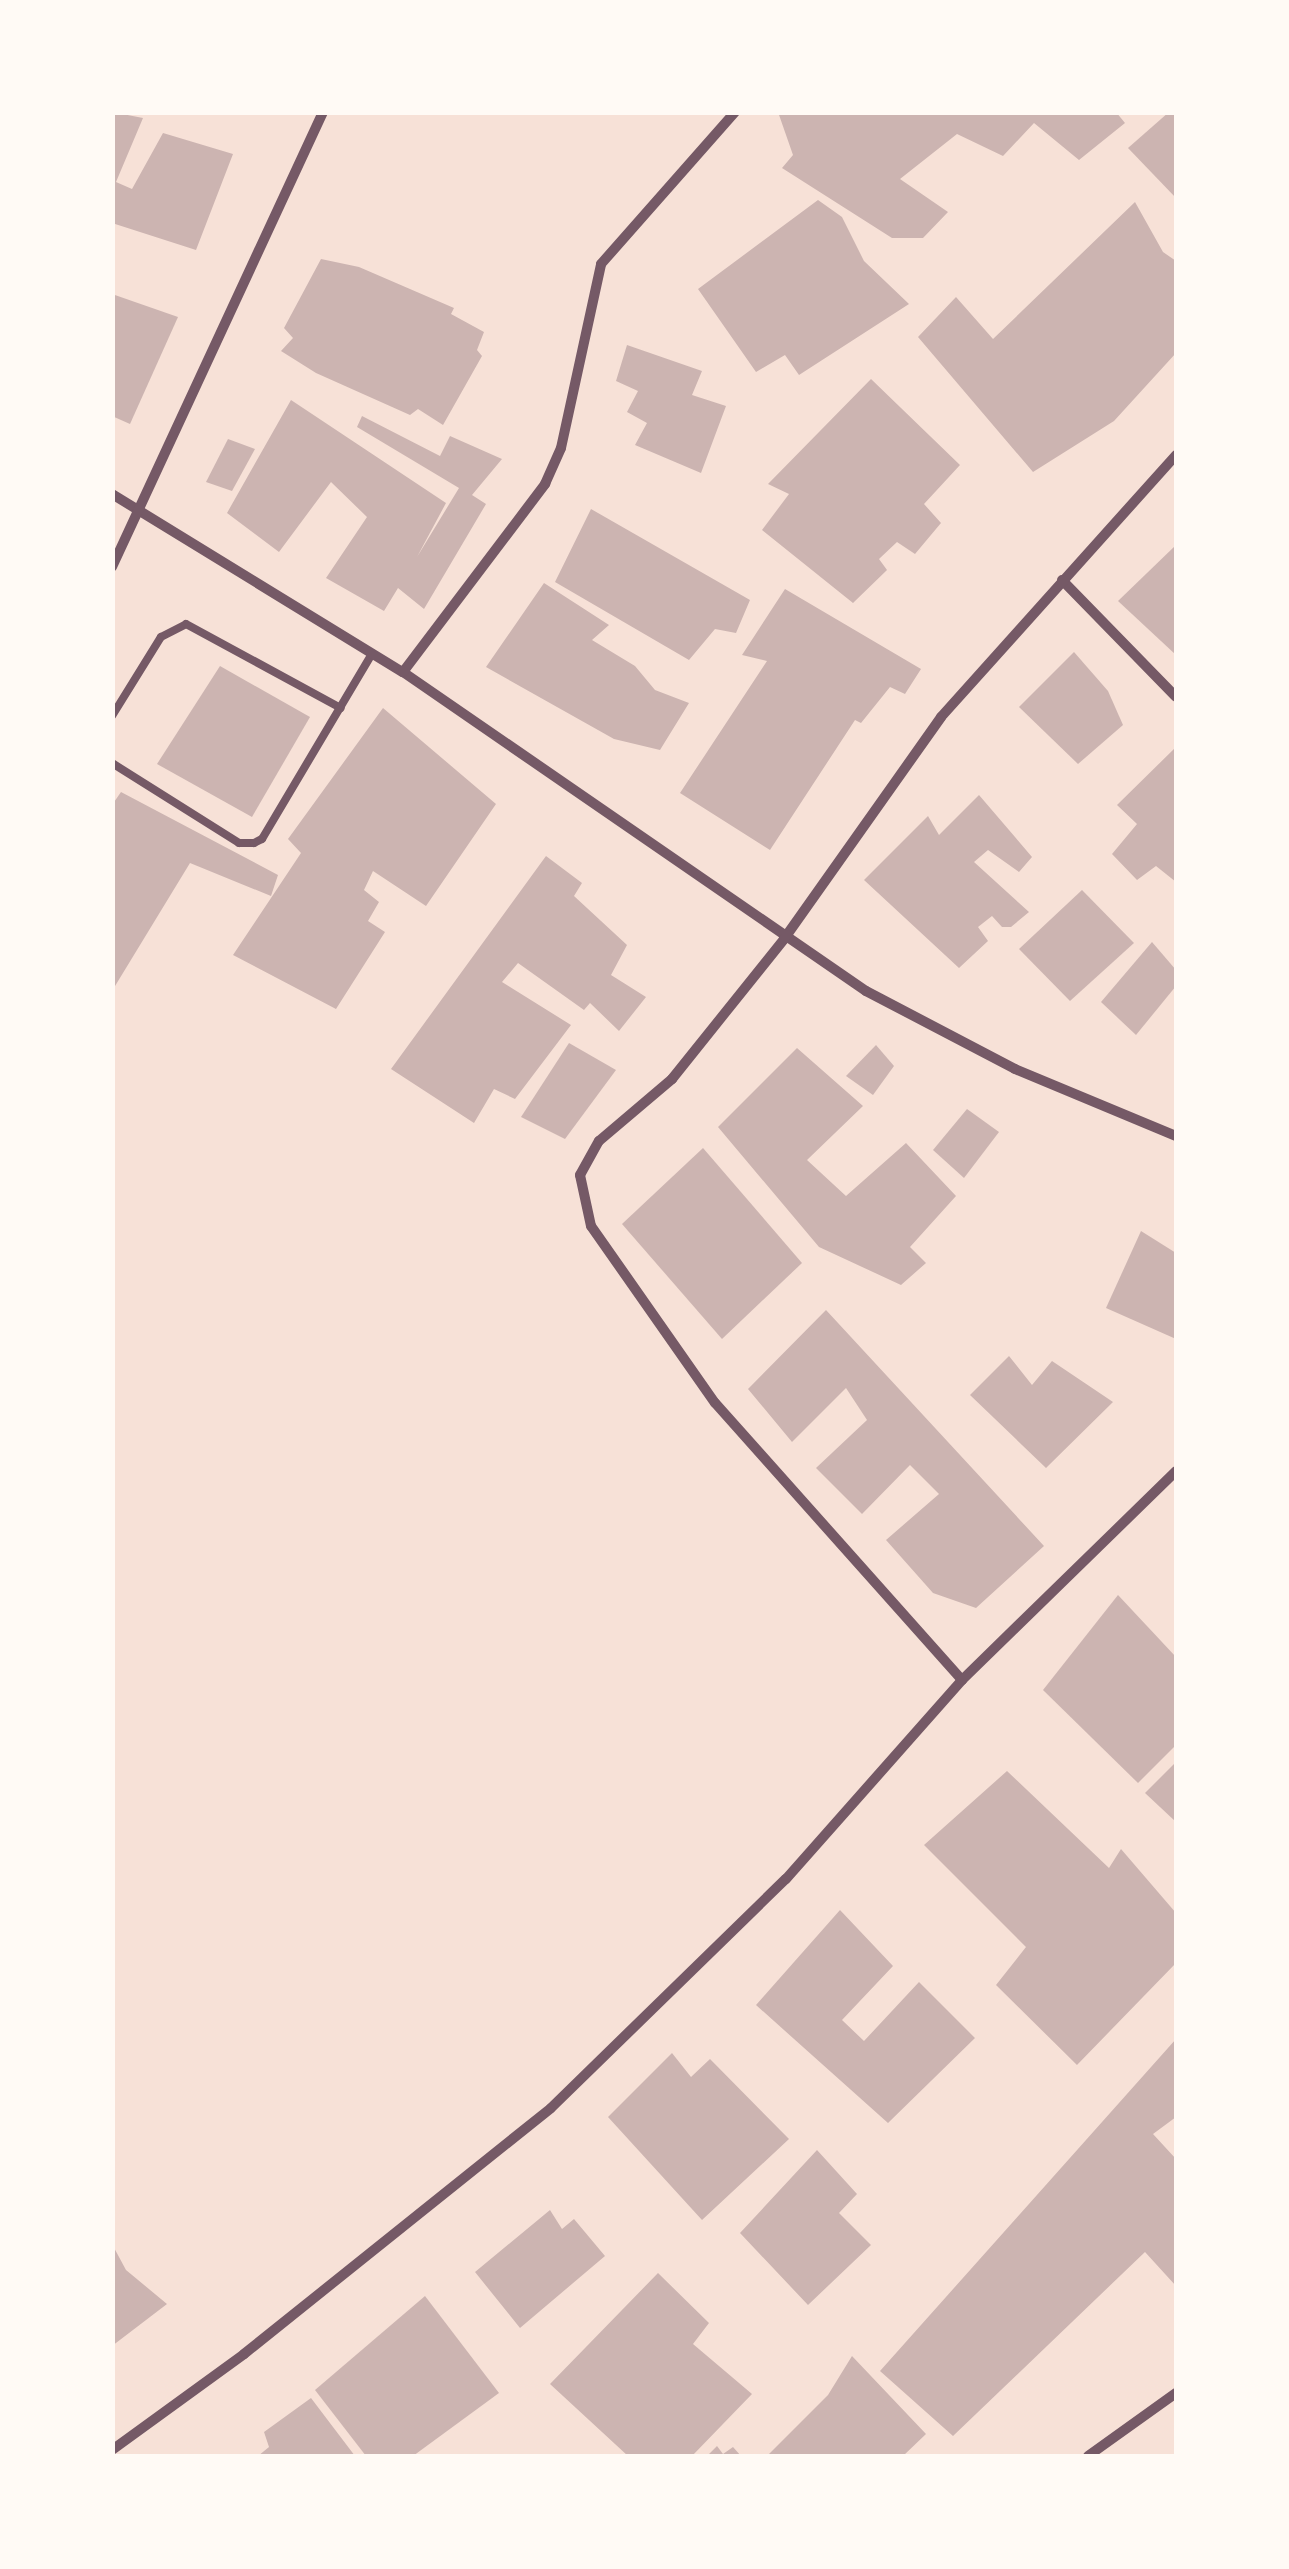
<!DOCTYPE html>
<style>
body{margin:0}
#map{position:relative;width:1289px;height:2569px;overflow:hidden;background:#f7e1d7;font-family:"PT Sans Narrow",sans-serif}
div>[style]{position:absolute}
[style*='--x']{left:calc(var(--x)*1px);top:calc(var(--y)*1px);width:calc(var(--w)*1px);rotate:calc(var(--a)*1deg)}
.building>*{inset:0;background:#ccb4b1}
.service>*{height:8px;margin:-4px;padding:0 4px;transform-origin:4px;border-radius:4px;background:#755966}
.minor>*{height:10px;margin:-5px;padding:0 5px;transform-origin:5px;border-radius:5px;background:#755966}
span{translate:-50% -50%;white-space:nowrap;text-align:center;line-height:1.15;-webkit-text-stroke:10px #fffaf5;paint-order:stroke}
.frame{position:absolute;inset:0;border:115px solid #fffaf5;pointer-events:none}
</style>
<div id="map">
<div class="building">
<div style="clip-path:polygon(112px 112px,143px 118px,116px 182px,132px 189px,163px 133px,233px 154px,196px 250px,112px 223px)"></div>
<div style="clip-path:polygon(778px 112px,1116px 112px,1125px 123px,1079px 160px,1034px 123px,1003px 156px,957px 134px,900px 179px,948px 212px,923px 238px,892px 238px,782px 168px,793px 155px)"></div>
<div style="clip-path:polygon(1169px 112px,1176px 112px,1176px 198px,1128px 148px)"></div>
<div style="clip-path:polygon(818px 200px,842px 217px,864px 261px,909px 304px,799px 375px,785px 355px,756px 372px,698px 289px)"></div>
<div style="clip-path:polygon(1135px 202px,1163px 252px,1176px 261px,1176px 353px,1114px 421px,1033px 472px,918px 337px,956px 297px,993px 339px)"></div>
<div style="clip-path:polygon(321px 259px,359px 267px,454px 308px,451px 314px,484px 332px,477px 350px,482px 356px,443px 425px,418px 409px,410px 415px,316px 373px,281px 351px,293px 338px,284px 328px)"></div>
<div style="clip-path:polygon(112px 294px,178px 317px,130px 424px,112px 416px)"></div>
<div style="clip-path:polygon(627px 345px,702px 371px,692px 395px,726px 406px,701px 473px,635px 445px,647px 423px,627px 412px,638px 391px,616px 381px)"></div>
<div style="clip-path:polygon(871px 379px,960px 465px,924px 504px,941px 523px,915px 554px,897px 542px,879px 559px,887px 570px,853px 603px,762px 530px,789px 494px,768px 484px)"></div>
<div style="clip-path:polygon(291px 400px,446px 503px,417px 557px,459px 488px,357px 427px,362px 416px,440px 456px,450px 436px,502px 459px,472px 495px,486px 504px,424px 609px,398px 588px,384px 611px,326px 578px,367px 517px,331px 482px,279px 552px,227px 513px)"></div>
<div style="clip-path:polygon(228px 439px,255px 449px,232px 491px,206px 482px)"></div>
<div style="clip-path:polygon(591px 509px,750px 600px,736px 633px,715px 629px,689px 660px,555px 582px)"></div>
<div style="clip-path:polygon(1176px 545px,1176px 655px,1118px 601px)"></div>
<div style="clip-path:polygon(544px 583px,609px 625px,592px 640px,635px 666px,655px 690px,689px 703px,660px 750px,614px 739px,486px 667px)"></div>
<div style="clip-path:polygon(785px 589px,921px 669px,905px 694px,890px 687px,861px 723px,855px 720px,770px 850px,680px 793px,767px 661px,742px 655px)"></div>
<div style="clip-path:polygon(1074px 652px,1108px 691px,1123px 725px,1078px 764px,1019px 707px)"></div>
<div style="clip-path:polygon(220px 666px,310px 717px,252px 817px,157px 764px)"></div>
<div style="clip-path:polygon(383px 708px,496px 804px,426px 906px,373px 871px,364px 890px,379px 902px,368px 921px,385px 932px,336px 1009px,233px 955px,301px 853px,288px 839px)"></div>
<div style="clip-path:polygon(1176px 747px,1176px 882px,1156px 866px,1137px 880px,1112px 854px,1137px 824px,1117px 805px)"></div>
<div style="clip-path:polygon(121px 792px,278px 875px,271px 896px,190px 863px,112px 991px,112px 805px)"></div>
<div style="clip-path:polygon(979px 795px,1032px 857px,1019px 872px,988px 850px,974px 862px,1029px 912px,1011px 927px,1002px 927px,992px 916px,978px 927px,988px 941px,959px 968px,864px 880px,928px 816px,939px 835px)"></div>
<div style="clip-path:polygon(546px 856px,582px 883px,574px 896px,627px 945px,611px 975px,646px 997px,619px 1031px,590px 1003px,584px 1010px,518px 963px,502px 982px,571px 1025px,515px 1099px,494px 1089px,474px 1123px,391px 1069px)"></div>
<div style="clip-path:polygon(1082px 890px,1134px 943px,1070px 1001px,1019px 949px)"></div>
<div style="clip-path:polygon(1152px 942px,1176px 970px,1176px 986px,1136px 1035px,1101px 1002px)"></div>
<div style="clip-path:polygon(569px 1043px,616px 1070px,565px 1139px,521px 1117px)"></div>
<div style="clip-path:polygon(876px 1045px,894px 1066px,873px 1095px,846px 1076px)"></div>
<div style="clip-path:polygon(797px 1048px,863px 1106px,807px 1160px,846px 1196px,906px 1143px,956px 1196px,910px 1247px,926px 1263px,901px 1285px,819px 1247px,718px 1127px)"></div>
<div style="clip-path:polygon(967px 1109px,999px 1132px,964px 1178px,933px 1150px)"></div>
<div style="clip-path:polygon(703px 1148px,802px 1263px,722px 1339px,622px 1224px)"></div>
<div style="clip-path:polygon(1141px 1231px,1176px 1253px,1176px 1339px,1106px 1308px)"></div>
<div style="clip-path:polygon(826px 1310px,1044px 1546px,976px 1608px,933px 1593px,886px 1540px,939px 1494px,910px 1465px,862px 1514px,816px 1468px,867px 1420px,846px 1388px,792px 1442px,748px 1389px)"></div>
<div style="clip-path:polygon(1009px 1356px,1032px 1385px,1052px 1361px,1113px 1402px,1046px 1468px,970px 1395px)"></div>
<div style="clip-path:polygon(1118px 1595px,1176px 1657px,1176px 1745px,1138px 1783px,1043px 1690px)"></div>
<div style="clip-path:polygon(1176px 1762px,1176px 1822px,1145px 1793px)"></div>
<div style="clip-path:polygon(1007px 1771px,1109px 1868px,1121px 1849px,1176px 1913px,1176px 1963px,1077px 2065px,996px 1985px,1026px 1947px,924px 1845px)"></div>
<div style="clip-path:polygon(840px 1910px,893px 1966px,842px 2020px,864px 2041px,919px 1982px,975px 2038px,888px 2123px,756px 2005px)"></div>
<div style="clip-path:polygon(1176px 2039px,1176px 2117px,1153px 2134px,1176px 2159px,1176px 2286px,1145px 2252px,953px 2436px,880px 2371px)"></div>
<div style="clip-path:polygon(672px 2053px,691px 2077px,710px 2059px,789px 2139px,702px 2220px,608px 2117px)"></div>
<div style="clip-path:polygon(817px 2150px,857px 2194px,839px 2213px,871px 2245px,808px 2305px,740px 2233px)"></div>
<div style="clip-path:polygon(550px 2210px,562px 2229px,574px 2219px,605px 2256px,520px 2328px,475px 2272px)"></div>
<div style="clip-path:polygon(112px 2244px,126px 2270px,167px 2304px,112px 2346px)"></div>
<div style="clip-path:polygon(658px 2273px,709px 2323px,693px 2344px,752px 2394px,692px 2456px,628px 2456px,550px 2384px)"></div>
<div style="clip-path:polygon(425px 2296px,499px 2393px,413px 2456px,366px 2456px,315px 2390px)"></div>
<div style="clip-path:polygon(852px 2356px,926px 2434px,903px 2456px,767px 2456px,828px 2395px)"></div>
<div style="clip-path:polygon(311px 2398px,355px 2456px,258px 2456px,269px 2447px,264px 2432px)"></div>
<div style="clip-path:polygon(717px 2446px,723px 2454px,733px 2447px,741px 2456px,707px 2456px)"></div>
</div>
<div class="service">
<div style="--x:112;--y:716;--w:93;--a:-58.2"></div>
<div style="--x:161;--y:637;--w:28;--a:-27"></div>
<div style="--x:186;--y:624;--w:176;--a:28.5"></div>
<div style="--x:112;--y:763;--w:150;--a:32.2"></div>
<div style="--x:239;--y:843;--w:15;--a:0"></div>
<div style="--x:254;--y:843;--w:9;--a:-27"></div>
<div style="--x:262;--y:839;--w:215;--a:-59.3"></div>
</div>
<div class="minor">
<div style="--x:112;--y:494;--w:341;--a:31.5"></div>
<div style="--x:403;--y:672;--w:562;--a:34.57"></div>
<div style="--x:866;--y:991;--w:168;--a:27.6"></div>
<div style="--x:1015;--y:1069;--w:174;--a:22.6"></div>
<div style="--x:112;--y:567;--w:502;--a:-65.12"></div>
<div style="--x:1062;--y:580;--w:163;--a:45.7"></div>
<div style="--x:403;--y:672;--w:236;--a:-52.9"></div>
<div style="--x:545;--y:484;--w:39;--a:-66"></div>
<div style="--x:561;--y:448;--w:188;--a:-77.7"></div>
<div style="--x:601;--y:264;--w:203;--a:-48.6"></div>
<div style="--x:962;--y:1680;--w:371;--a:-131.7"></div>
<div style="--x:715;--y:1403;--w:216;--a:-125"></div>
<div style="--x:591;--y:1226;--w:52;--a:-102.2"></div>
<div style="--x:580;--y:1175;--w:39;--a:-61"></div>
<div style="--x:599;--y:1141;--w:96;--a:-40.3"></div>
<div style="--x:672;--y:1079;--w:179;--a:-51.3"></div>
<div style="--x:784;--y:939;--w:272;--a:-54.7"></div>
<div style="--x:941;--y:717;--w:352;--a:-48.1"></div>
<div style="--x:112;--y:2450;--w:163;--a:-36"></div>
<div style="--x:244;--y:2354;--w:393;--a:-38.7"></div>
<div style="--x:551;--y:2108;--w:328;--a:-44.3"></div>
<div style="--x:786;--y:1879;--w:266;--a:-48.5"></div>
<div style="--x:962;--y:1680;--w:299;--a:-44.3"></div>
<div style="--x:1088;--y:2456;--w:108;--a:-35.6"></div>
</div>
<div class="frame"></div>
</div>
